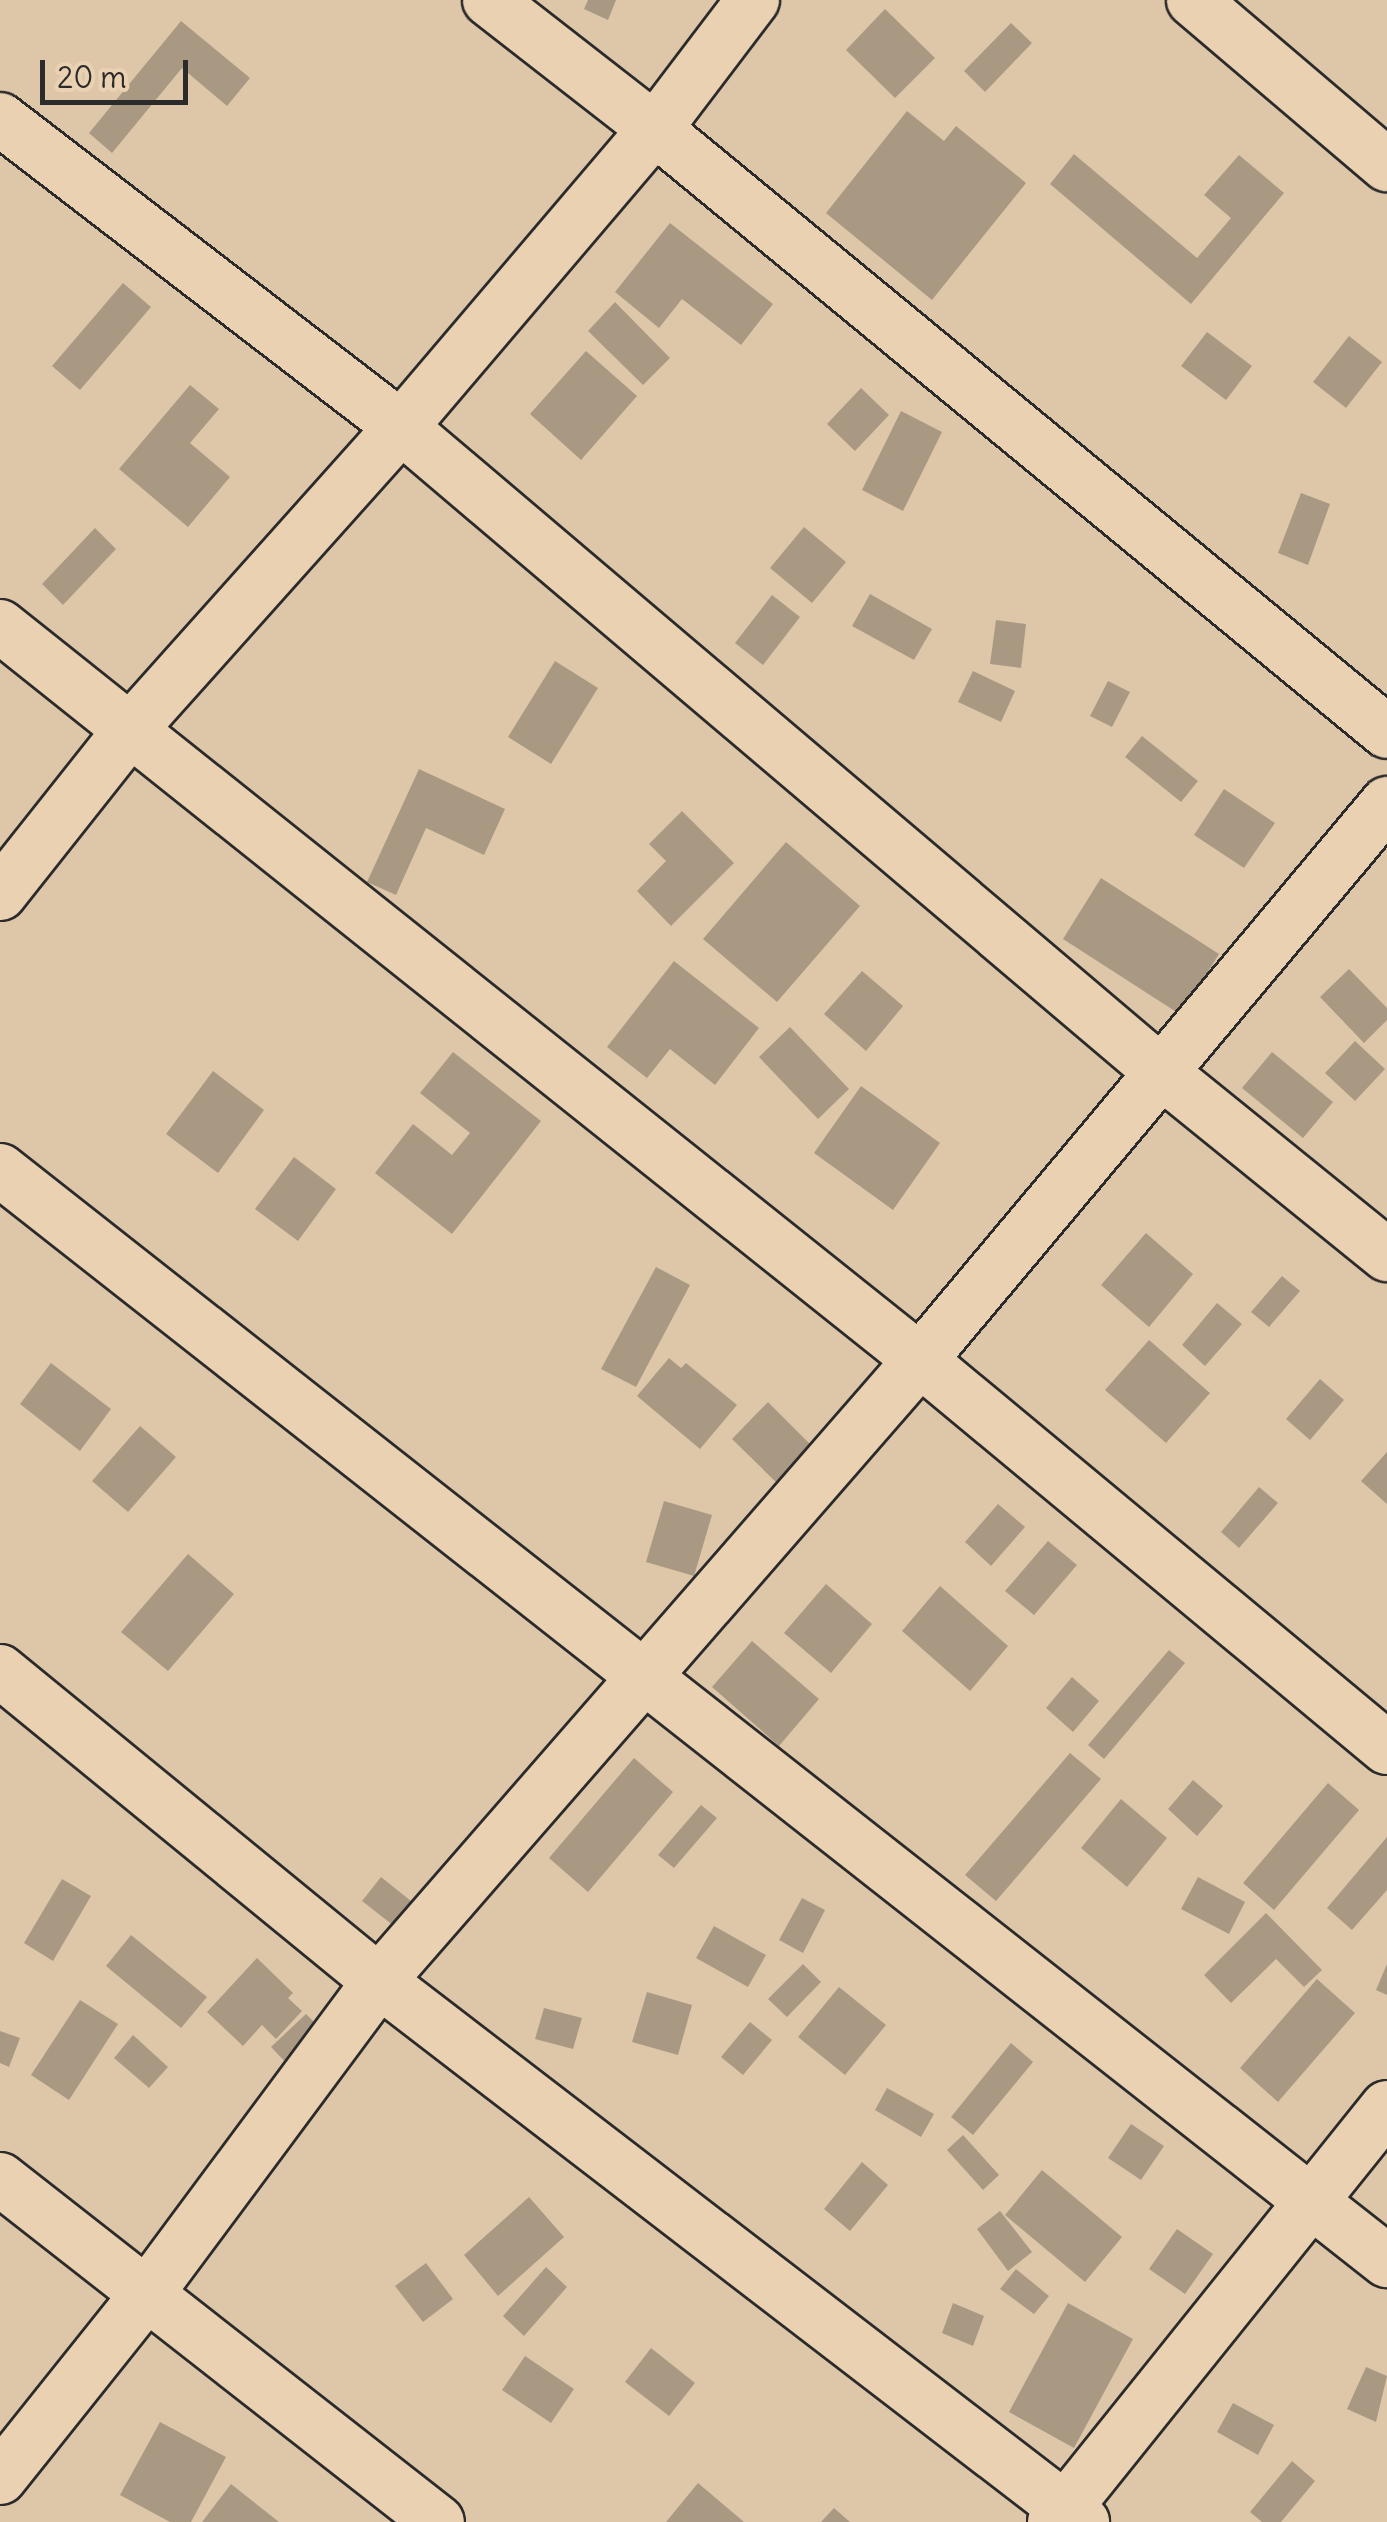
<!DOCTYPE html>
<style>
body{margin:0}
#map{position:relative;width:1387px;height:2522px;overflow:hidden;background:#dec7a9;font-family:Delius,sans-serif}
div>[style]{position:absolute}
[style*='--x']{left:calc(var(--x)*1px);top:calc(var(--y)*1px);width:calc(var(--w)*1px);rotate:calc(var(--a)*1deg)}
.building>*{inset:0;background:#a99983}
.roads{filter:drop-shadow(2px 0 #2b2b2b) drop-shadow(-2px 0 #2b2b2b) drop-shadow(0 2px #2b2b2b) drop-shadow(0 -2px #2b2b2b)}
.street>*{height:52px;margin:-26px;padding:0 26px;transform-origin:26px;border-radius:26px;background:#e9d1b1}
span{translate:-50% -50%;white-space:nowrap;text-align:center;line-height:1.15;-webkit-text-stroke:10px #e9d1b1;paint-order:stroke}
.scale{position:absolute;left:40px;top:60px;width:148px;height:45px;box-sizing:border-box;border:5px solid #2b2b2b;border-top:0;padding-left:12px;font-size:30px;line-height:35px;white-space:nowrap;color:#2b2b2b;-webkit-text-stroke:8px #e9d1b1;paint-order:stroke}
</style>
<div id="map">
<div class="building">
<div style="clip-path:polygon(588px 0,616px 0,608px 20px,584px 9px)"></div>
<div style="clip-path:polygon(885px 9px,935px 58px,895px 98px,846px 50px)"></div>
<div style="clip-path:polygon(181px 21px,250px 78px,227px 106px,182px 68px,112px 153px,89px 133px)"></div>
<div style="clip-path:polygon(1011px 23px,1032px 43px,985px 92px,964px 71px)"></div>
<div style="clip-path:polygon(907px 111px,944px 141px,956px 126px,1026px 183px,932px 300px,826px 213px)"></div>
<div style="clip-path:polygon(1074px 154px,1197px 258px,1231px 218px,1204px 195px,1239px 155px,1284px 193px,1191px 304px,1050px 184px)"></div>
<div style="clip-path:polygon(670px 223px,773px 304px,741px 345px,682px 299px,659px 328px,615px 292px)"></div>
<div style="clip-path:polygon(123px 283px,151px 307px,80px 390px,52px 366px)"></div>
<div style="clip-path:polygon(615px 302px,670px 358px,643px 385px,588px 331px)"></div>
<div style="clip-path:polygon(1207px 332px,1252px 366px,1226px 400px,1181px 366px)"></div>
<div style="clip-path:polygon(1349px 336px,1382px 362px,1346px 408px,1313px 382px)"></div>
<div style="clip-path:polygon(586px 351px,637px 396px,581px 460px,530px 414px)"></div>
<div style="clip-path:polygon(190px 385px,219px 409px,190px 443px,230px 477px,188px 527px,119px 469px)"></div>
<div style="clip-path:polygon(861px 388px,889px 415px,855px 451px,827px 424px)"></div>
<div style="clip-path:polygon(901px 411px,942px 432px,903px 511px,862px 490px)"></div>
<div style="clip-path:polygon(1301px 493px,1330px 504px,1308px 565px,1278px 553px)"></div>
<div style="clip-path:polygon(804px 527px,846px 562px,812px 603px,770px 568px)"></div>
<div style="clip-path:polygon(95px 528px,116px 549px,63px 605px,42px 584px)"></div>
<div style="clip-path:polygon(870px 594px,932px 629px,914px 660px,852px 626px)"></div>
<div style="clip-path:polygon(772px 595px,800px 617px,763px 665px,735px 643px)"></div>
<div style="clip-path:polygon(996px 620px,1026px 624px,1021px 668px,990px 664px)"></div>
<div style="clip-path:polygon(555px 661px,598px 688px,551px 764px,508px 737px)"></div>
<div style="clip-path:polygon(973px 671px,1015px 691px,1001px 722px,958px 702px)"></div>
<div style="clip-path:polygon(1108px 681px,1130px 692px,1112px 727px,1090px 716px)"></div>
<div style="clip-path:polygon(1142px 736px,1198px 781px,1181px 802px,1125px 757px)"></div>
<div style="clip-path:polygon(419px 769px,505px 809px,484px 855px,426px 828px,396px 895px,367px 882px)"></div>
<div style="clip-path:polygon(1224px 789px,1275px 823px,1244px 868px,1194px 835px)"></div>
<div style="clip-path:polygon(682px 811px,734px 863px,671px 926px,637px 891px,666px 861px,649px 844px)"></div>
<div style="clip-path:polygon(786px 842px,860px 906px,777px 1002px,703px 939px)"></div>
<div style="clip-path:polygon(1101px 878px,1219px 954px,1181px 1015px,1063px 939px)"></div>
<div style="clip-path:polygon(674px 961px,759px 1028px,715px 1085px,670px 1049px,647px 1078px,607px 1047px)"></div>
<div style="clip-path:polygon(1349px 969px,1387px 1008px,1387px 1020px,1364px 1043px,1320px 997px)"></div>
<div style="clip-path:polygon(862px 971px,903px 1006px,866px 1051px,824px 1014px)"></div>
<div style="clip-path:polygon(790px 1027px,849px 1089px,818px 1119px,759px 1057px)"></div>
<div style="clip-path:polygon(1355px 1041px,1385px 1069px,1355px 1101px,1325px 1073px)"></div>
<div style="clip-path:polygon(453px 1052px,541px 1121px,452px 1234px,375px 1173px,413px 1124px,452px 1155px,470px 1133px,420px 1093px)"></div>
<div style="clip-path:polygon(1272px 1052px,1333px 1102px,1303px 1138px,1242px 1088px)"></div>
<div style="clip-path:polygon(213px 1071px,264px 1110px,218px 1173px,166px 1134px)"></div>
<div style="clip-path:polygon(861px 1086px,940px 1143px,893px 1210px,814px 1153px)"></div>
<div style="clip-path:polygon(294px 1157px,336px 1189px,298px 1241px,255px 1209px)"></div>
<div style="clip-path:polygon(1146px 1233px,1193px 1274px,1149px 1327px,1101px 1285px)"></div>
<div style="clip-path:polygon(656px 1267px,690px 1285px,636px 1387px,601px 1369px)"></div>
<div style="clip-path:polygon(1282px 1276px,1300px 1291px,1269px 1327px,1251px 1312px)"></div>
<div style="clip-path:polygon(1217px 1303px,1242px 1324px,1205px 1366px,1182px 1345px)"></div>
<div style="clip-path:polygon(1149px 1340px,1210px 1393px,1166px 1443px,1105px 1390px)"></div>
<div style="clip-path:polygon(669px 1358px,681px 1368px,686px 1363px,737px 1405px,700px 1449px,637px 1396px)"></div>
<div style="clip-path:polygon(51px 1363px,111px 1409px,80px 1451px,20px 1404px)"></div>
<div style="clip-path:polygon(1320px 1379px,1344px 1400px,1310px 1440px,1286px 1419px)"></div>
<div style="clip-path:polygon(768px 1402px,819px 1453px,783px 1489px,732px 1439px)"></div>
<div style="clip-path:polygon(140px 1426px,176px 1457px,128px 1512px,92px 1481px)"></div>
<div style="clip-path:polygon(1387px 1452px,1387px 1504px,1361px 1481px)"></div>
<div style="clip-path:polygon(1259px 1487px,1278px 1503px,1239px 1548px,1221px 1532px)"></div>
<div style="clip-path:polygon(664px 1501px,712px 1515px,694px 1576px,646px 1562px)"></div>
<div style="clip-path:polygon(998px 1504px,1025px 1527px,991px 1566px,965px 1542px)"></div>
<div style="clip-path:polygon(1048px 1541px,1077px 1565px,1034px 1615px,1005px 1591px)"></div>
<div style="clip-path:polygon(188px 1554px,234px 1594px,168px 1671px,121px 1632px)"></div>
<div style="clip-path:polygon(826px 1584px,872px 1624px,831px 1673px,784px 1633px)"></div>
<div style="clip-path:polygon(940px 1586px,1008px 1646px,970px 1691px,902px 1631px)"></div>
<div style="clip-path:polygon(752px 1641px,819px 1699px,779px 1746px,712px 1687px)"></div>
<div style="clip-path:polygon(1169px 1650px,1185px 1663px,1104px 1759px,1088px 1745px)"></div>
<div style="clip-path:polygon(1072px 1677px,1099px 1701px,1073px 1732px,1046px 1708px)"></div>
<div style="clip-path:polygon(1070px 1753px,1101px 1779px,996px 1901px,965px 1875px)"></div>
<div style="clip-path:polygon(634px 1758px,673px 1792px,588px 1892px,549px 1858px)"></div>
<div style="clip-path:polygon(1193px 1780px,1223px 1806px,1197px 1836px,1168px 1809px)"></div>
<div style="clip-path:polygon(1328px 1783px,1359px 1810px,1274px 1910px,1243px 1883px)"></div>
<div style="clip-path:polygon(1121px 1799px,1167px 1838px,1127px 1887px,1081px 1848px)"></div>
<div style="clip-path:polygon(701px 1805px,717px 1818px,674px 1868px,658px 1855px)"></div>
<div style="clip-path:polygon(1387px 1837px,1387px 1890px,1352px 1930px,1327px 1908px)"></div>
<div style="clip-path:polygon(381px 1877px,426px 1913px,408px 1937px,362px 1901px)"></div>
<div style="clip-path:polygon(1198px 1877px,1245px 1902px,1229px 1934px,1181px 1909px)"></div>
<div style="clip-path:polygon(62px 1879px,91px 1896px,53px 1961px,24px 1943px)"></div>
<div style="clip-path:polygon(802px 1898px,825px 1910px,803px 1953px,779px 1940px)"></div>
<div style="clip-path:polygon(1266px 1913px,1322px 1970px,1304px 1987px,1276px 1959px,1231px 2003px,1204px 1975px)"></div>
<div style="clip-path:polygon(714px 1926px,766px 1955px,748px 1987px,696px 1958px)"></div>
<div style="clip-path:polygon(131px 1935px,207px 1997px,181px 2028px,106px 1966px)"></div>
<div style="clip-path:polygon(257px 1958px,293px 1993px,288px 1998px,302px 2011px,276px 2039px,262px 2025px,243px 2046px,207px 2012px)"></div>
<div style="clip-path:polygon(803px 1964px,821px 1982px,787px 2017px,768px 1999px)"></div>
<div style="clip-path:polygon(1387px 1964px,1387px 1995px,1376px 1990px)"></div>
<div style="clip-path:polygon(1317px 1979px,1355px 2013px,1278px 2102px,1240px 2068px)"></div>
<div style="clip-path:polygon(839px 1987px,886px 2025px,845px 2075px,798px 2037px)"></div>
<div style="clip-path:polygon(647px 1992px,692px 2005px,678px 2055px,632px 2042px)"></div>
<div style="clip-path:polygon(80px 2000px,118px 2024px,69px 2100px,31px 2075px)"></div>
<div style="clip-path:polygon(544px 2008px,582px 2018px,573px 2049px,535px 2039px)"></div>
<div style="clip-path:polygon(306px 2014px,327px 2035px,292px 2069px,271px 2047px)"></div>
<div style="clip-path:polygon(750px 2022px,772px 2040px,743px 2075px,721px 2057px)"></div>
<div style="clip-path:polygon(0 2031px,20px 2038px,9px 2067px,0 2063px)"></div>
<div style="clip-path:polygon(133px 2035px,168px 2067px,149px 2088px,114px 2058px)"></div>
<div style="clip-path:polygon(1011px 2043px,1033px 2062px,973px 2135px,951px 2117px)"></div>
<div style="clip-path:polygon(887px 2088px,934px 2114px,921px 2137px,875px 2110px)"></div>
<div style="clip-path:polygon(1131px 2124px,1164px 2146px,1141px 2180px,1108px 2158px)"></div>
<div style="clip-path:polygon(963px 2135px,999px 2175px,983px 2190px,947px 2150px)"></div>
<div style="clip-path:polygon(862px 2162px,888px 2185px,850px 2231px,824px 2209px)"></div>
<div style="clip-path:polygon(1042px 2170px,1122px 2237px,1085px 2282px,1005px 2215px)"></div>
<div style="clip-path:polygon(529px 2197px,564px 2237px,498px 2296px,464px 2255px)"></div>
<div style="clip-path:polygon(1000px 2211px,1032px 2252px,1008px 2271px,977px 2229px)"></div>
<div style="clip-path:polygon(1177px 2229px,1213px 2254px,1185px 2294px,1149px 2269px)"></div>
<div style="clip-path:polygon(426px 2263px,453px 2299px,423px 2322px,395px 2286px)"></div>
<div style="clip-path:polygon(546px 2267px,567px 2287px,524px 2336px,503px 2316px)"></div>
<div style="clip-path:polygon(1016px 2269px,1049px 2296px,1034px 2314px,1000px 2289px)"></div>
<div style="clip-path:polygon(953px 2303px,984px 2316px,973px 2346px,942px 2333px)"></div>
<div style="clip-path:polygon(1068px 2303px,1133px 2339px,1074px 2448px,1009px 2412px)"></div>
<div style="clip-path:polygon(651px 2348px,695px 2383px,669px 2416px,625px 2382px)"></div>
<div style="clip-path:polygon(525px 2356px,574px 2389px,551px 2423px,502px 2390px)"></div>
<div style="clip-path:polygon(1366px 2367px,1387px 2376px,1376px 2422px,1347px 2409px)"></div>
<div style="clip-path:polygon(1233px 2403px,1274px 2425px,1258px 2455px,1217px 2432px)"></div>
<div style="clip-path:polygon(160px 2422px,226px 2457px,191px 2522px,170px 2522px,120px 2495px)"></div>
<div style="clip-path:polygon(1292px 2461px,1315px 2481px,1281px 2522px,1262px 2522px,1250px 2512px)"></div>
<div style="clip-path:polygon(698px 2483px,744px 2522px,666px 2522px)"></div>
<div style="clip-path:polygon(231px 2484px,279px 2522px,202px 2522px)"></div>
<div style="clip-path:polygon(834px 2508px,850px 2522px,821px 2522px)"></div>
</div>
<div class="roads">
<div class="street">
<div style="--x:489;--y:0;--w:210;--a:37.9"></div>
<div style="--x:655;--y:129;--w:948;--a:39.48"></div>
<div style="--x:1193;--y:0;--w:255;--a:40.4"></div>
<div style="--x:0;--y:119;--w:506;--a:37.53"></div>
<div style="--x:401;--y:427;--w:997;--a:40.32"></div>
<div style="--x:1161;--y:1072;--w:291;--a:39"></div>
<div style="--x:0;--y:626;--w:1177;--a:38.58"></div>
<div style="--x:920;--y:1360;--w:607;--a:39.72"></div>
<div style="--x:0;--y:894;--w:209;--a:-51.6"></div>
<div style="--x:130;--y:730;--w:407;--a:-48.2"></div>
<div style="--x:401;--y:427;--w:392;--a:-49.6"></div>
<div style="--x:655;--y:129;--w:162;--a:-52.8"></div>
<div style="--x:0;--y:1170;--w:1765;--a:38.19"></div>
<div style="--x:0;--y:1671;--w:490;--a:39.3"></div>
<div style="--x:379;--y:1981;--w:888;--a:37.54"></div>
<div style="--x:0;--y:2179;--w:556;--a:38.06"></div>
<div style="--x:0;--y:2478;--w:234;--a:-51.4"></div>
<div style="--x:146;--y:2295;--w:391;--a:-53.4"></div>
<div style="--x:379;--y:1981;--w:824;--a:-48.94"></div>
<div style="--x:920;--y:1360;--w:727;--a:-50.02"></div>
<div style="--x:1054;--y:2522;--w:532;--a:-51.26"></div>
</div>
</div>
<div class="scale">20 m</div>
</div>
